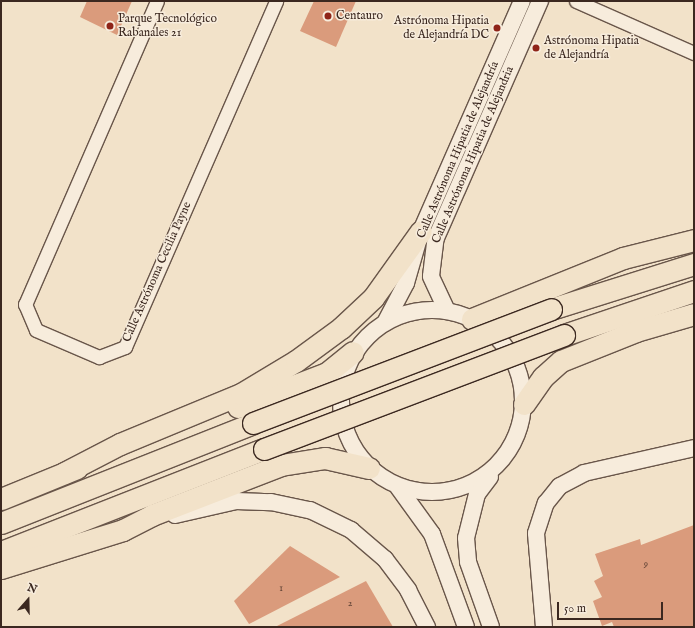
<!DOCTYPE html>
<meta charset="utf-8">
<style>
body{margin:0}
#map{position:relative;width:695px;height:628px;overflow:hidden;background:#f2e2c9;font-family:"IM FELL English",serif}
div>[style]{position:absolute}
[style*='--x']{left:calc(var(--x)*1px);top:calc(var(--y)*1px);width:calc(var(--w)*1px);rotate:calc(var(--a)*1deg)}
.building>*{inset:0;background:#da9b7c}
.roads{filter:drop-shadow(1px 0 #69564a) drop-shadow(-1px 0 #69564a) drop-shadow(0 1px #69564a) drop-shadow(0 -1px #69564a)}
.minor>*{height:13px;margin:-6.5px;padding:0 6.5px;transform-origin:6.5px;border-radius:6.5px;background:#f7ecdc}
.tertiary>*{height:16px;margin:-8px;padding:0 8px;transform-origin:8px;border-radius:8px;background:#f7ecdc}
.tertiary>.ring{margin:-8px;padding:0;box-sizing:content-box;background:none;border:16px solid #f7ecdc;border-radius:50%}
.primary>*{height:21px;margin:-10.5px;padding:0 10.5px;transform-origin:10.5px;border-radius:10.5px;background:#f2e2c9}
.bridges{filter:drop-shadow(1px 0 #3b2820) drop-shadow(-1px 0 #3b2820) drop-shadow(0 1px #3b2820) drop-shadow(0 -1px #3b2820)}
.primary-bridge>*{height:21px;margin:-10.5px;padding:0 10.5px;transform-origin:10.5px;border-radius:10.5px;background:#f2e2c9}
.dots>*{width:11px;height:11px;translate:-50% -50%;box-sizing:border-box;border:2px solid #f7ecdc;border-radius:50%}
span{translate:-50% -50%;white-space:nowrap;text-align:center;line-height:1.15;-webkit-text-stroke:3px #f7ecdc;paint-order:stroke}
.number-label{font-size:10px;color:#634537}
.number-label span{-webkit-text-stroke-width:0}
.poi-label{font-size:12px;color:#3b2820}
.left{translate:0 -50%;text-align:left}
.right{translate:-100% -50%;text-align:right}
.street-label{font-size:12px;color:#3b2820}
.frame{position:absolute;inset:0;border:2px solid #3b2820;pointer-events:none}
.north{position:absolute;left:8px;top:580px;width:40px;height:40px;-webkit-text-stroke:3px #f7ecdc;paint-order:stroke;rotate:20deg;font-size:11px;font-weight:700;line-height:16px;text-align:center;color:#3b2820}
.north::after{content:'';display:block;margin:auto;width:14px;height:18px;background:#3b2820;clip-path:polygon(50% 0,100% 100%,50% 72%,0 100%)}
.scale{position:absolute;left:557px;top:602px;width:106px;height:18px;box-sizing:border-box;border:2px solid #3b2820;border-top:0;padding-left:5px;font-size:12px;line-height:14px;white-space:nowrap;color:#3b2820;-webkit-text-stroke:3px #f7ecdc;paint-order:stroke}
</style>
<div id="map">
<div class="building">
<div style="clip-path:polygon(87px 1px,132px 1px,117px 35px,80px 17px)"></div>
<div style="clip-path:polygon(314px 1px,356px 1px,336px 47px,300px 31px)"></div>
<div style="clip-path:polygon(694px 525px,694px 627px,614px 627px,612px 622px,602px 626px,593px 601px,602px 597px,594px 581px,603px 576px,595px 554px,640px 539px,641px 545px)"></div>
<div style="clip-path:polygon(290px 546px,340px 577px,249px 624px,234px 601px)"></div>
<div style="clip-path:polygon(366px 581px,393px 627px,275px 627px)"></div>
</div>
<div class="roads">
<div class="minor">
<div style="--x:157;--y:1;--w:331;--a:113.5"></div>
<div style="--x:25;--y:304;--w:28;--a:67"></div>
<div style="--x:36;--y:330;--w:69;--a:23.2"></div>
<div style="--x:99;--y:357;--w:28;--a:-21"></div>
<div style="--x:125;--y:347;--w:378;--a:-66.4"></div>
<div style="--x:576;--y:1;--w:129;--a:23.8"></div>
</div>
<div class="tertiary">
<div class="ring" style="left:341px;top:310px;width:166px;height:166px"></div>
<div style="--x:447;--y:311;--w:38;--a:-115"></div>
<div style="--x:431;--y:276;--w:38;--a:-83"></div>
<div style="--x:436;--y:238;--w:259;--a:-66.3"></div>
<div style="--x:386;--y:321;--w:43;--a:-62.2"></div>
<div style="--x:406;--y:283;--w:54;--a:-73.9"></div>
<div style="--x:421;--y:231;--w:251;--a:-66.3"></div>
<div style="--x:490;--y:477;--w:21;--a:127"></div>
<div style="--x:477;--y:494;--w:45;--a:104"></div>
<div style="--x:466;--y:538;--w:24;--a:85"></div>
<div style="--x:468;--y:562;--w:69;--a:70.5"></div>
<div style="--x:398;--y:487;--w:58;--a:54.1"></div>
<div style="--x:432;--y:534;--w:99;--a:69.9"></div>
<div style="--x:175;--y:515;--w:63;--a:-12.9"></div>
<div style="--x:236;--y:501;--w:35;--a:2"></div>
<div style="--x:271;--y:502;--w:40;--a:12"></div>
<div style="--x:310;--y:510;--w:46;--a:26"></div>
<div style="--x:351;--y:530;--w:45;--a:40.5"></div>
<div style="--x:385;--y:559;--w:39;--a:53"></div>
<div style="--x:408;--y:590;--w:42;--a:62.8"></div>
<div style="--x:544;--y:627;--w:94;--a:-94.9"></div>
<div style="--x:536;--y:533;--w:32;--a:-72"></div>
<div style="--x:546;--y:503;--w:22;--a:-51"></div>
<div style="--x:560;--y:486;--w:27;--a:-28"></div>
<div style="--x:584;--y:473;--w:113;--a:-12.8"></div>
</div>
<div class="primary">
<div style="--x:551;--y:309;--w:150;--a:-17.5"></div>
<div style="--x:472;--y:319;--w:163;--a:-22"></div>
<div style="--x:623;--y:258;--w:73;--a:-14.2"></div>
<div style="--x:564;--y:335;--w:137;--a:-18.7"></div>
<div style="--x:524;--y:404;--w:33;--a:-55"></div>
<div style="--x:543;--y:377;--w:24;--a:-42"></div>
<div style="--x:561;--y:361;--w:81;--a:-21.8"></div>
<div style="--x:636;--y:331;--w:60;--a:-16.3"></div>
<div style="--x:238;--y:407;--w:95;--a:-20.9"></div>
<div style="--x:327;--y:373;--w:33;--a:-39"></div>
<div style="--x:64;--y:473;--w:63;--a:-27.4"></div>
<div style="--x:120;--y:444;--w:131;--a:-22.5"></div>
<div style="--x:241;--y:394;--w:64;--a:-31"></div>
<div style="--x:296;--y:361;--w:56;--a:-36.3"></div>
<div style="--x:341;--y:328;--w:44;--a:-43.2"></div>
<div style="--x:373;--y:298;--w:82;--a:-54.4"></div>
<div style="--x:1;--y:499;--w:82;--a:-22.2"></div>
<div style="--x:1;--y:523;--w:271;--a:-21.6"></div>
<div style="--x:1;--y:552;--w:282;--a:-21.4"></div>
<div style="--x:1;--y:568;--w:128;--a:-17.3"></div>
<div style="--x:123;--y:530;--w:33;--a:-27"></div>
<div style="--x:152;--y:515;--w:138;--a:-21.2"></div>
<div style="--x:281;--y:465;--w:45;--a:-9"></div>
<div style="--x:325;--y:458;--w:45;--a:12.8"></div>
</div>
</div>
<div class="bridges">
<div class="primary-bridge">
<div style="--x:253;--y:423;--w:319;--a:-20.9"></div>
<div style="--x:264;--y:449;--w:321;--a:-20.8"></div>
</div>
</div>
<div class="dots">
<div style="left:328px;top:16px;background:#8f2418"></div>
<div style="left:110px;top:26px;background:#8f2418"></div>
<div style="left:497px;top:28px;background:#8f2418"></div>
<div style="left:536px;top:48px;background:#8f2418"></div>
</div>
<div class="number-label">
<span style="left:646px;top:565px">9</span>
<span style="left:281px;top:589px">1</span>
<span style="left:350px;top:604px">2</span>
</div>
<div class="poi-label">
<span class="left" style="left:336px;top:16px">Centauro</span>
<span class="left" style="left:118px;top:26px">Parque Tecnológico<br>Rabanales 21</span>
<span class="right" style="left:489px;top:28px">Astrónoma Hipatia<br>de Alejandría DC</span>
<span class="left" style="left:544px;top:48px">Astrónoma Hipatia<br>de Alejandría</span>
</div>
<div class="street-label">
<span style="left:458px;top:150px;rotate:-67deg">Calle Astrónoma Hipatia de Alejandría</span>
<span style="left:473px;top:155px;rotate:-67deg">Calle Astrónoma Hipatia de Alejandria</span>
<span style="left:157px;top:272px;rotate:-66deg">Calle Astrónoma Cecilia Payne</span>
</div>
<div class="frame"></div>
<div class="north">N</div>
<div class="scale">50 m</div>
</div>
